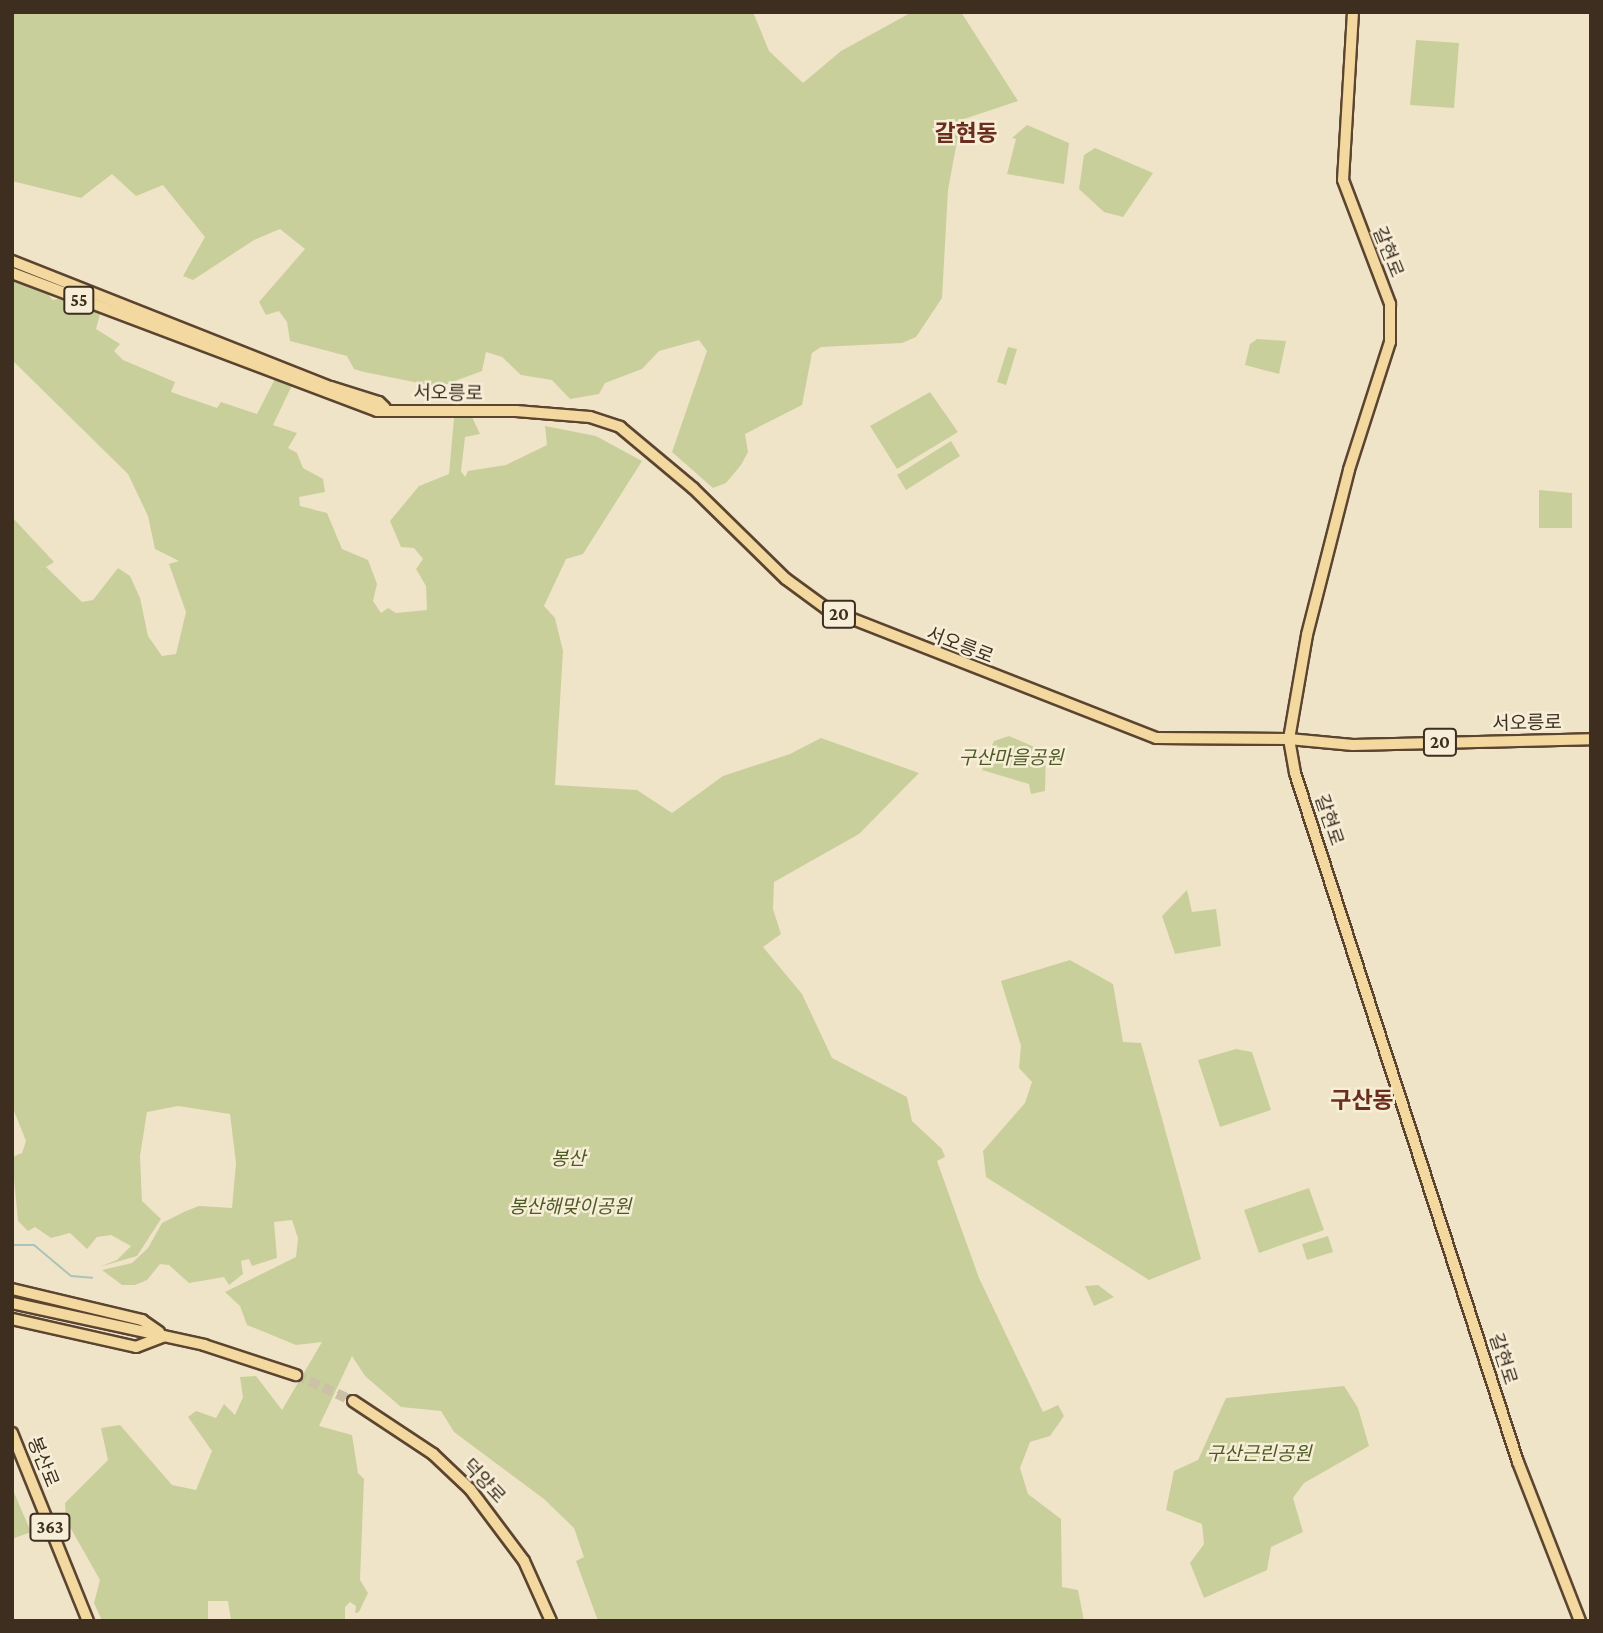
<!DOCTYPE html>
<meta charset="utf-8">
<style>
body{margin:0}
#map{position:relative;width:1603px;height:1633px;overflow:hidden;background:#f0e4c8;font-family:"Crimson Pro","Noto Sans KR",serif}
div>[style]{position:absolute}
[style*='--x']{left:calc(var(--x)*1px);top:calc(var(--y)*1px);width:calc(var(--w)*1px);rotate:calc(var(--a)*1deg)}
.green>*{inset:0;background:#c9cf9b}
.stream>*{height:2px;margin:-1px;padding:0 1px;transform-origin:1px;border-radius:1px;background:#a9c4bc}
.major-tunnel>*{height:10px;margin-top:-5px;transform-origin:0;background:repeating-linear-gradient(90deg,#ccc0a6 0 10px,transparent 0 15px)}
.roads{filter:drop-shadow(2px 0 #5b4430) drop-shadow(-2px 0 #5b4430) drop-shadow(0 2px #5b4430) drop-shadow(0 -2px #5b4430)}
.major>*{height:10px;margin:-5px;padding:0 5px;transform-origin:5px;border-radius:5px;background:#f3d9a0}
span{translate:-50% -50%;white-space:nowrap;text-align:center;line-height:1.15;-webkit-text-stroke:5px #f7eed8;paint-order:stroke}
.shield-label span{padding:2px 5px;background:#f7eed8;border:2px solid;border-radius:5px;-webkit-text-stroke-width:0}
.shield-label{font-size:18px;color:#3d2e20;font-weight:700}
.street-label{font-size:19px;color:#3d2e20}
.park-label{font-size:19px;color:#4d5a26;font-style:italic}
.quarter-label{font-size:23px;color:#6b2e1e;font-weight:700}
.frame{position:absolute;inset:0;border:14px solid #3d2e20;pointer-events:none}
</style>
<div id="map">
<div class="green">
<div style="clip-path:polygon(12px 12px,753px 12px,769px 51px,803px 83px,841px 51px,912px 12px,961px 12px,1018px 101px,961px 120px,948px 190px,942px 298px,916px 337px,902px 343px,821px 347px,812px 353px,802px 405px,745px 434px,748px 452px,741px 465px,726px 483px,713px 488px,672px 452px,707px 351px,699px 340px,659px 351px,642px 369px,605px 383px,599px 394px,570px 399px,552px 380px,521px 375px,502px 357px,486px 352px,482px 371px,439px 387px,364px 372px,354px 369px,347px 356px,290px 341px,287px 322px,279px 311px,266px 315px,259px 302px,305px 249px,280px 229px,254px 240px,193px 280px,183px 276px,205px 237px,163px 185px,136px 196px,112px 174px,81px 198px,12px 181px)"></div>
<div style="clip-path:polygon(1416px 40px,1459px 43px,1454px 108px,1410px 105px)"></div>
<div style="clip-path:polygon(1027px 125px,1069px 143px,1064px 184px,1007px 174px,1016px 139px,1012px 138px)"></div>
<div style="clip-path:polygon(1095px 148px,1153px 173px,1123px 217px,1104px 212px,1079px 189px,1084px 155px)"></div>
<div style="clip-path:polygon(12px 280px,45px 291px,53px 300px,61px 298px,100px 314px,96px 329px,120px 344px,114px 351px,123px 360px,175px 382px,171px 392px,217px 408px,221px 402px,257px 414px,278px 373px,295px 379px,273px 425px,297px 433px,288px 448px,297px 453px,303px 468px,323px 479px,325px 492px,299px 497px,300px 506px,327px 513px,342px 549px,368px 560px,377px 584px,373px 601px,381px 613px,388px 608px,396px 613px,427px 610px,426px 586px,416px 569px,423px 559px,414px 548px,401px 547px,390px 521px,419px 486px,449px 474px,454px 418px,472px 417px,480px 434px,465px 437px,461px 471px,465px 477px,468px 471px,506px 465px,547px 445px,545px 426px,596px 436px,642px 461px,583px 554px,566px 559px,544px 606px,555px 618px,563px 651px,555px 785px,637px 790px,672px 813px,723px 776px,790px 754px,821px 738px,919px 773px,859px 834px,774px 882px,773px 909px,781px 934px,763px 947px,802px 994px,832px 1058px,907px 1097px,912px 1121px,942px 1149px,945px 1157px,937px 1161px,979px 1278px,1043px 1412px,1058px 1405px,1064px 1416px,1050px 1436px,1030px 1442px,1020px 1468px,1028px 1494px,1061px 1519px,1062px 1587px,1078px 1590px,1084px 1621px,598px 1621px,576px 1561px,584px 1557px,574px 1528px,544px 1499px,454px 1432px,441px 1411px,401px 1407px,365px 1376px,352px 1356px,319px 1426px,352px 1435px,358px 1473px,364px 1479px,360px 1580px,368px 1593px,359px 1612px,355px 1613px,356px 1606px,350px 1602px,345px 1607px,345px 1621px,231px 1621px,228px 1601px,208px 1601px,208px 1621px,102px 1621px,94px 1603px,100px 1580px,66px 1520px,65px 1503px,108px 1460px,101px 1428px,120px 1425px,172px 1485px,196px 1490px,212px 1451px,188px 1417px,196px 1411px,216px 1418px,224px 1404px,235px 1415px,243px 1397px,240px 1377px,256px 1376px,282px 1410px,322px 1342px,296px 1345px,247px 1325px,240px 1306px,225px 1292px,296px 1257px,298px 1238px,292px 1220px,274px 1222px,277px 1258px,252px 1266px,249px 1259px,241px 1261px,243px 1274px,229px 1285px,224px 1277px,189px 1283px,169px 1265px,160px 1264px,147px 1280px,135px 1285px,122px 1285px,102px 1270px,132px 1263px,148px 1248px,162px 1223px,186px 1211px,199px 1206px,232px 1208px,236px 1163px,230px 1114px,178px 1106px,147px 1112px,140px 1156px,142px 1201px,161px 1219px,137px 1256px,99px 1267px,117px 1260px,131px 1246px,111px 1235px,97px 1237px,87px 1249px,70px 1233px,51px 1238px,35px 1227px,28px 1231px,18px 1221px,12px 1157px,22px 1153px,26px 1141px,12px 1106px,12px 517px,54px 562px,46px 567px,82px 602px,93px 600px,118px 568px,130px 576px,140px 598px,148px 636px,162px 656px,176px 654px,186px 612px,169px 564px,179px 561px,155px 549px,148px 516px,128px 474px,12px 360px)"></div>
<div style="clip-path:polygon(1257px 339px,1286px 341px,1279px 374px,1245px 365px,1250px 344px)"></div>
<div style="clip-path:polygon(1008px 347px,1017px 349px,1006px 385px,997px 382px)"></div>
<div style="clip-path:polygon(930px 392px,958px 432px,897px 469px,870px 426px)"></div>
<div style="clip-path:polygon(951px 441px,960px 456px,906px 490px,897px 475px)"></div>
<div style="clip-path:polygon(1539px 490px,1572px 493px,1572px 528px,1539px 528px)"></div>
<div style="clip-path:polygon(1009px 736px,1046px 752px,1045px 791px,1031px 794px,1029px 784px,982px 770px,994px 741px)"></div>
<div style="clip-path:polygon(1187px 890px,1192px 912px,1216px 909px,1221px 946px,1175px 954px,1162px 916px)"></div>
<div style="clip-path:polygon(1070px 960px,1113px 984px,1123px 1042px,1141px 1043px,1201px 1259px,1149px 1280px,986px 1177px,983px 1151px,1025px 1103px,1032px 1082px,1019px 1068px,1021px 1046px,1001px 981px)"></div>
<div style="clip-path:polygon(1236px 1049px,1252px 1052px,1271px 1110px,1220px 1127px,1198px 1060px)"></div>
<div style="clip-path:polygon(1309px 1188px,1324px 1230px,1259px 1253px,1244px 1210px)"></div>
<div style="clip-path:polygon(1328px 1236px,1333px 1252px,1307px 1260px,1302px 1244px)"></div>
<div style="clip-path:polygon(1098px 1285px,1114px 1297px,1094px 1306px,1085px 1286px)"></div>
<div style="clip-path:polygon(1344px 1386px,1358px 1408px,1369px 1446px,1304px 1483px,1293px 1498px,1303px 1532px,1271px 1547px,1267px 1570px,1204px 1598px,1190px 1563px,1204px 1544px,1202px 1524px,1166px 1510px,1174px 1471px,1198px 1460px,1226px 1398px)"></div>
<div style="clip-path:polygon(12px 1488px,31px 1532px,12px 1539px)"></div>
</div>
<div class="stream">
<div style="--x:12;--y:1245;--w:22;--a:0"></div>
<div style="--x:34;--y:1245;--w:48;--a:40"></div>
<div style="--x:71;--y:1276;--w:21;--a:5"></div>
</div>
<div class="major-tunnel">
<div style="--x:296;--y:1375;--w:63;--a:24.5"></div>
</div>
<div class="roads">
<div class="major">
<div style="--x:1353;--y:12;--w:168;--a:93.4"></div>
<div style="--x:1343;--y:180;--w:133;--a:69.2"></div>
<div style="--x:1390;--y:304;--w:38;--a:90"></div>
<div style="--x:1390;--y:342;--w:134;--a:107.8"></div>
<div style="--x:1349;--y:470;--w:170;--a:104.3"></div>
<div style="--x:1307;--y:635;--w:106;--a:99.8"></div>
<div style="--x:1289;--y:739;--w:35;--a:80"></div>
<div style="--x:1295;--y:773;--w:724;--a:72.07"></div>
<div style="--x:1518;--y:1462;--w:171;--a:68.7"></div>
<div style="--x:12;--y:261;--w:343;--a:21.6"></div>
<div style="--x:331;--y:387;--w:50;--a:17.4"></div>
<div style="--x:379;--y:402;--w:8;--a:45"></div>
<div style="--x:12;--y:273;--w:390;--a:20.7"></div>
<div style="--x:377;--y:411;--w:139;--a:0"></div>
<div style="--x:516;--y:411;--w:74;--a:4.6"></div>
<div style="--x:590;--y:417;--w:32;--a:18"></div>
<div style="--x:620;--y:427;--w:95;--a:39.9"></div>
<div style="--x:693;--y:488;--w:130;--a:44.4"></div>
<div style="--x:786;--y:579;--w:51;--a:36.2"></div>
<div style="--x:827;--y:609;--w:353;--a:21.4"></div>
<div style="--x:1156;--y:738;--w:133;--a:0.4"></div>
<div style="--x:1289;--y:739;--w:64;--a:5.4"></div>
<div style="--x:1353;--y:745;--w:238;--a:-1.4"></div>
<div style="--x:12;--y:1289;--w:134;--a:13.4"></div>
<div style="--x:142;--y:1320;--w:21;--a:35"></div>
<div style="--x:12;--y:1303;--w:197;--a:12.3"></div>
<div style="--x:204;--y:1345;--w:97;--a:18.1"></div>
<div style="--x:12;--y:1319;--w:127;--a:12.7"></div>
<div style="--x:136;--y:1347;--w:30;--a:-21"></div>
<div style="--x:353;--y:1401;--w:96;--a:33.5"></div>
<div style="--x:433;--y:1454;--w:51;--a:43.4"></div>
<div style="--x:470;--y:1489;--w:90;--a:53.1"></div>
<div style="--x:524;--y:1561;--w:66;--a:65.8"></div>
<div style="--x:12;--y:1433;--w:203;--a:68"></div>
</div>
</div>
<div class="shield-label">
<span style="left:79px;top:300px">55</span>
<span style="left:839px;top:614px">20</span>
<span style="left:1440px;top:742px">20</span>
<span style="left:50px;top:1527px">363</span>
</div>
<div class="street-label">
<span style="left:1388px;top:252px;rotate:68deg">갈현로</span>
<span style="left:448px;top:393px;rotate:1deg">서오릉로</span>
<span style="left:960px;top:645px;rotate:21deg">서오릉로</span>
<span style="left:1527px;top:723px;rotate:-1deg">서오릉로</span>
<span style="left:1329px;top:820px;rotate:71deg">갈현로</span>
<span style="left:1503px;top:1359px;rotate:72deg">갈현로</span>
<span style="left:43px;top:1462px;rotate:68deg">봉산로</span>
<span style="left:484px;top:1481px;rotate:47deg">덕양로</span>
</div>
<div class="park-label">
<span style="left:1011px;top:758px">구산마을공원</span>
<span style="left:568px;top:1159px">봉산</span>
<span style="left:570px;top:1207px">봉산해맞이공원</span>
<span style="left:1259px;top:1454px">구산근린공원</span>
</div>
<div class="quarter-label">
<span style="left:966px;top:133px">갈현동</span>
<span style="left:1362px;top:1100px">구산동</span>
</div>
<div class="frame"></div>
</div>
